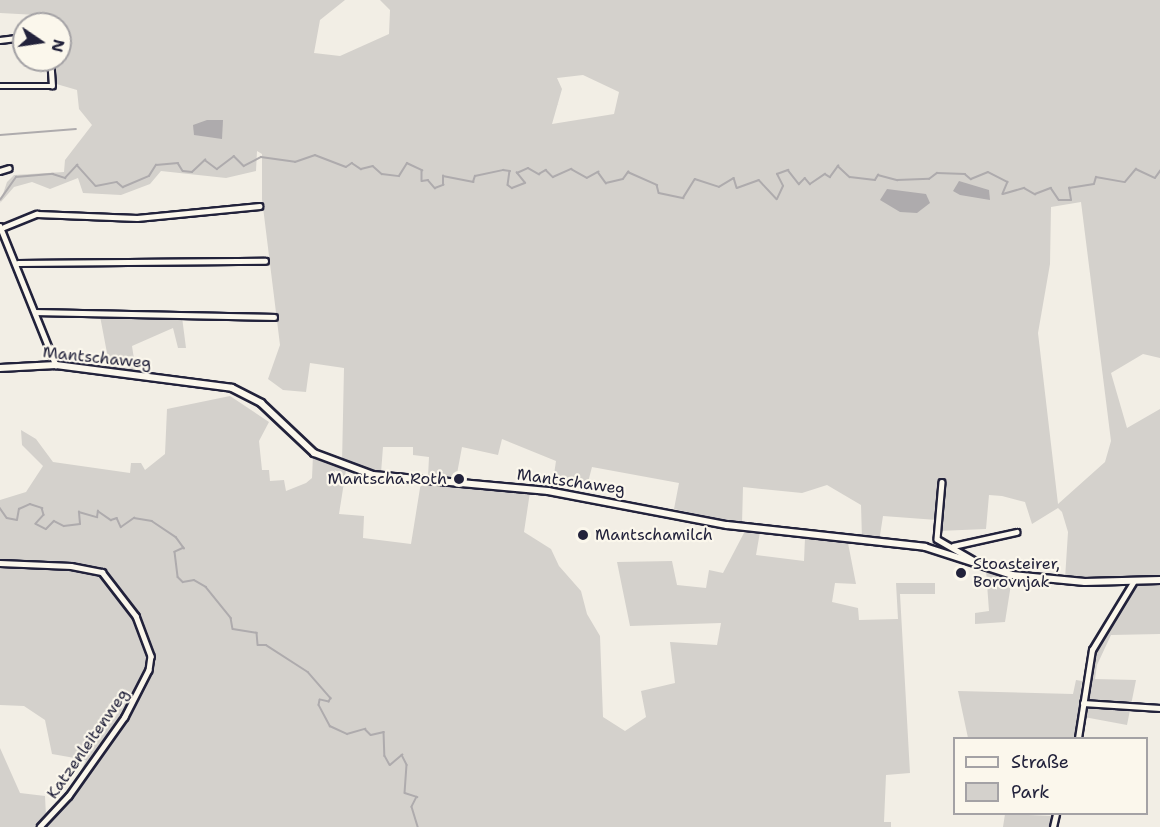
<!DOCTYPE html>
<meta charset="utf-8">
<style>
body{margin:0}
#map{position:relative;width:1160px;height:827px;overflow:hidden;background:#f2eee5;font-family:"Shantell Sans",sans-serif}
div>[style]{position:absolute}
[style*='--x']{left:calc(var(--x)*1px);top:calc(var(--y)*1px);width:calc(var(--w)*1px);rotate:calc(var(--a)*1deg)}
.green>*{inset:0;background:#d4d1cc}
.water>*{inset:0;background:#aeabad}
.stream>*{height:1.5px;margin:-0.75px;padding:0 0.75px;transform-origin:0.75px;border-radius:0.75px;background:#aeabad}
.roads{filter:drop-shadow(2px 0 #22223b) drop-shadow(-2px 0 #22223b) drop-shadow(0 2px #22223b) drop-shadow(0 -2px #22223b)}
.minor>*{height:4.5px;margin:-2.25px;padding:0 2.25px;transform-origin:2.25px;border-radius:2.25px;background:#fbf7ec}
.tertiary>*{height:6px;margin:-3px;padding:0 3px;transform-origin:3px;border-radius:3px;background:#fbf7ec}
.dots>*{width:16px;height:16px;translate:-50% -50%;box-sizing:border-box;border:3px solid #fbf7ec;border-radius:50%}
span{translate:-50% -50%;white-space:nowrap;text-align:center;line-height:1.15;-webkit-text-stroke:4.5px #fbf7ec;paint-order:stroke}
.street-label{font-size:16px;color:#22223b}
.poi-label{font-size:16px;color:#22223b}
.right{translate:-100% -50%;text-align:right}
.left{translate:0 -50%;text-align:left}
.legend{position:absolute;left:953px;top:737px;width:195px;height:78px;box-sizing:border-box;background:#fbf7ec;border:2px solid #a4a2a5;margin:0;padding:8px 10px;list-style:none;font-size:18px;color:#22223b}
.legend li{display:flex;align-items:center;gap:12px;height:30px}
.legend b{width:30px;border:2px solid #a4a2a5}
.north{position:absolute;left:12px;top:12px;width:60px;height:60px;box-sizing:border-box;background:#fbf7ec;border:2px solid #a4a2a5;border-radius:50%;rotate:103deg;font-size:16px;font-weight:700;line-height:24px;text-align:center;color:#22223b}
.north::after{content:'';display:block;margin:auto;width:21px;height:27px;background:#22223b;clip-path:polygon(50% 0,100% 100%,50% 72%,0 100%)}
</style>
<div id="map">
<div class="green">
<div style="clip-path:polygon(evenodd,0 0,345px 0,320px 20px,314px 53px,340px 56px,389px 34px,390px 10px,380px 0,1160px 0,1160px 358px,1143px 354px,1111px 373px,1127px 428px,1160px 409px,1160px 577px,1065px 579px,1068px 532px,1062px 512px,1058px 508px,1032px 524px,1025px 502px,1002px 496px,989px 495px,986px 529px,938px 531px,937px 520px,883px 516px,879px 542px,862px 539px,861px 505px,827px 485px,802px 493px,743px 487px,742px 524px,674px 509px,679px 483px,592px 467px,587px 486px,553px 481px,556px 461px,502px 439px,498px 455px,462px 447px,456px 479px,428px 477px,429px 457px,413px 455px,413px 447px,383px 447px,381px 473px,342px 463px,344px 368px,310px 363px,306px 392px,283px 390px,268px 379px,280px 345px,262px 199px,262px 154px,257px 151px,256px 171px,226px 178px,161px 171px,150px 184px,121px 195px,83px 193px,78px 178px,50px 189px,32px 182px,14px 187px,0 203px,7px 182px,14px 175px,64px 172px,65px 160px,92px 125px,79px 109px,77px 90px,53px 83px,54px 60px,60px 60px,56px 16px,0 13px,0 0,583px 75px,619px 92px,614px 114px,552px 124px,562px 89px,557px 78px,583px 75px,0 0,1081px 202px,1111px 441px,1105px 462px,1058px 504px,1038px 333px,1050px 264px,1051px 207px,1081px 202px)"></div>
<div style="clip-path:polygon(100px 316px,182px 317px,186px 348px,178px 348px,173px 328px,132px 346px,136px 372px,110px 369px)"></div>
<div style="clip-path:polygon(230px 396px,269px 422px,259px 441px,262px 470px,269px 470px,270px 481px,284px 480px,286px 491px,306px 483px,312px 478px,313px 455px,346px 470px,339px 514px,364px 516px,363px 538px,411px 544px,421px 482px,530px 492px,524px 532px,551px 549px,559px 566px,581px 591px,587px 614px,600px 636px,603px 717px,625px 731px,646px 717px,641px 691px,675px 683px,670px 642px,717px 645px,721px 623px,630px 626px,617px 562px,672px 561px,677px 585px,706px 588px,709px 570px,723px 573px,745px 531px,760px 532px,756px 555px,804px 561px,805px 538px,848px 543px,856px 584px,835px 583px,832px 602px,858px 608px,859px 620px,898px 619px,896px 583px,935px 583px,935px 594px,900px 594px,910px 773px,886px 775px,884px 822px,891px 822px,891px 827px,0 827px,0 748px,20px 793px,45px 796px,46px 816px,73px 788px,86px 760px,52px 754px,45px 720px,24px 706px,0 705px,0 500px,26px 492px,43px 466px,22px 445px,21px 430px,36px 439px,53px 462px,130px 473px,131px 463px,141px 463px,145px 470px,165px 454px,167px 409px)"></div>
<div style="clip-path:polygon(986px 570px,1012px 578px,1005px 622px,975px 624px,975px 613px,989px 611px)"></div>
<div style="clip-path:polygon(1160px 583px,1160px 634px,1111px 635px,1097px 665px,1095px 679px,1136px 680px,1127px 725px,1084px 717px,1094px 650px,1134px 584px)"></div>
<div style="clip-path:polygon(1076px 680px,1082px 681px,1076px 738px,968px 738px,958px 691px,1073px 694px)"></div>
<div style="clip-path:polygon(1005px 814px,1052px 816px,1050px 827px,1003px 827px)"></div>
</div>
<div class="water">
<div style="clip-path:polygon(207px 120px,223px 120px,222px 139px,194px 135px,193px 125px)"></div>
<div style="clip-path:polygon(959px 181px,989px 190px,990px 200px,960px 195px,953px 191px)"></div>
<div style="clip-path:polygon(887px 189px,926px 194px,930px 203px,917px 213px,900px 212px,880px 200px)"></div>
</div>
<div class="stream">
<div style="--x:0;--y:135;--w:76;--a:-4.5"></div>
<div style="--x:0;--y:200;--w:28;--a:-55"></div>
<div style="--x:16;--y:177;--w:37;--a:-5"></div>
<div style="--x:53;--y:174;--w:13;--a:18"></div>
<div style="--x:65;--y:178;--w:18;--a:-47"></div>
<div style="--x:77;--y:165;--w:28;--a:48"></div>
<div style="--x:96;--y:186;--w:21;--a:-11"></div>
<div style="--x:117;--y:182;--w:8;--a:40"></div>
<div style="--x:123;--y:187;--w:28;--a:-23"></div>
<div style="--x:149;--y:176;--w:13;--a:-58"></div>
<div style="--x:156;--y:165;--w:22;--a:-5"></div>
<div style="--x:178;--y:163;--w:9;--a:58"></div>
<div style="--x:183;--y:171;--w:9;--a:6"></div>
<div style="--x:192;--y:172;--w:18;--a:-43"></div>
<div style="--x:205;--y:160;--w:15;--a:37"></div>
<div style="--x:217;--y:169;--w:21;--a:-37"></div>
<div style="--x:234;--y:156;--w:14;--a:45"></div>
<div style="--x:244;--y:166;--w:19;--a:-28"></div>
<div style="--x:261;--y:157;--w:34;--a:8"></div>
<div style="--x:295;--y:162;--w:21;--a:-19"></div>
<div style="--x:315;--y:155;--w:33;--a:21"></div>
<div style="--x:346;--y:167;--w:7;--a:-34"></div>
<div style="--x:352;--y:163;--w:11;--a:34"></div>
<div style="--x:361;--y:169;--w:12;--a:-14"></div>
<div style="--x:373;--y:166;--w:12;--a:42"></div>
<div style="--x:382;--y:174;--w:17;--a:7"></div>
<div style="--x:399;--y:176;--w:15;--a:-58"></div>
<div style="--x:407;--y:163;--w:17;--a:25"></div>
<div style="--x:422;--y:170;--w:11;--a:90"></div>
<div style="--x:422;--y:181;--w:6;--a:-9"></div>
<div style="--x:428;--y:180;--w:11;--a:49"></div>
<div style="--x:435;--y:188;--w:9;--a:-21"></div>
<div style="--x:443;--y:185;--w:9;--a:-90"></div>
<div style="--x:443;--y:176;--w:31;--a:11"></div>
<div style="--x:473;--y:182;--w:6;--a:-72"></div>
<div style="--x:475;--y:176;--w:29;--a:-12"></div>
<div style="--x:503;--y:170;--w:7;--a:8"></div>
<div style="--x:510;--y:171;--w:14;--a:98"></div>
<div style="--x:508;--y:185;--w:5;--a:37"></div>
<div style="--x:512;--y:188;--w:14;--a:-21"></div>
<div style="--x:525;--y:183;--w:13;--a:-129"></div>
<div style="--x:517;--y:173;--w:12;--a:-24"></div>
<div style="--x:528;--y:168;--w:13;--a:29"></div>
<div style="--x:539;--y:174;--w:8;--a:-30"></div>
<div style="--x:546;--y:170;--w:10;--a:45"></div>
<div style="--x:553;--y:177;--w:20;--a:-24"></div>
<div style="--x:571;--y:169;--w:18;--a:29"></div>
<div style="--x:587;--y:178;--w:13;--a:-29"></div>
<div style="--x:598;--y:172;--w:14;--a:54"></div>
<div style="--x:606;--y:183;--w:17;--a:-13"></div>
<div style="--x:623;--y:179;--w:9;--a:-54"></div>
<div style="--x:628;--y:172;--w:32;--a:24"></div>
<div style="--x:657;--y:185;--w:8;--a:76"></div>
<div style="--x:659;--y:193;--w:25;--a:12"></div>
<div style="--x:683;--y:198;--w:22;--a:-58"></div>
<div style="--x:695;--y:179;--w:25;--a:18"></div>
<div style="--x:719;--y:187;--w:17;--a:-31"></div>
<div style="--x:734;--y:178;--w:10;--a:73"></div>
<div style="--x:737;--y:188;--w:23;--a:-20"></div>
<div style="--x:759;--y:180;--w:26;--a:47"></div>
<div style="--x:777;--y:199;--w:14;--a:-65"></div>
<div style="--x:783;--y:186;--w:13;--a:-117"></div>
<div style="--x:777;--y:174;--w:12;--a:-20"></div>
<div style="--x:788;--y:170;--w:18;--a:52"></div>
<div style="--x:799;--y:184;--w:8;--a:-45"></div>
<div style="--x:805;--y:178;--w:8;--a:50"></div>
<div style="--x:810;--y:184;--w:18;--a:-34"></div>
<div style="--x:825;--y:174;--w:6;--a:31"></div>
<div style="--x:830;--y:177;--w:14;--a:-54"></div>
<div style="--x:838;--y:166;--w:16;--a:43"></div>
<div style="--x:850;--y:177;--w:25;--a:7"></div>
<div style="--x:875;--y:180;--w:6;--a:-59"></div>
<div style="--x:878;--y:175;--w:20;--a:15"></div>
<div style="--x:897;--y:180;--w:32;--a:-2"></div>
<div style="--x:929;--y:179;--w:10;--a:-37"></div>
<div style="--x:937;--y:173;--w:28;--a:2"></div>
<div style="--x:965;--y:174;--w:8;--a:40"></div>
<div style="--x:971;--y:179;--w:18;--a:-22"></div>
<div style="--x:988;--y:172;--w:22;--a:27"></div>
<div style="--x:1008;--y:182;--w:13;--a:113"></div>
<div style="--x:1003;--y:194;--w:22;--a:-16"></div>
<div style="--x:1024;--y:188;--w:13;--a:29"></div>
<div style="--x:1035;--y:194;--w:17;--a:-21"></div>
<div style="--x:1051;--y:188;--w:14;--a:56"></div>
<div style="--x:1059;--y:200;--w:12;--a:0"></div>
<div style="--x:1071;--y:200;--w:12;--a:-99"></div>
<div style="--x:1069;--y:188;--w:25;--a:-9"></div>
<div style="--x:1094;--y:184;--w:7;--a:-74"></div>
<div style="--x:1096;--y:177;--w:29;--a:10"></div>
<div style="--x:1125;--y:182;--w:17;--a:-50"></div>
<div style="--x:1136;--y:169;--w:21;--a:25"></div>
<div style="--x:1155;--y:178;--w:9;--a:-54"></div>
<div style="--x:0;--y:508;--w:12;--a:55"></div>
<div style="--x:7;--y:518;--w:10;--a:11"></div>
<div style="--x:17;--y:520;--w:11;--a:-80"></div>
<div style="--x:19;--y:509;--w:12;--a:-24"></div>
<div style="--x:30;--y:504;--w:13;--a:18"></div>
<div style="--x:42;--y:508;--w:7;--a:74"></div>
<div style="--x:44;--y:515;--w:12;--a:132"></div>
<div style="--x:36;--y:524;--w:11;--a:27"></div>
<div style="--x:46;--y:529;--w:11;--a:-45"></div>
<div style="--x:54;--y:521;--w:11;--a:27"></div>
<div style="--x:64;--y:526;--w:16;--a:-7"></div>
<div style="--x:80;--y:524;--w:12;--a:-95"></div>
<div style="--x:79;--y:512;--w:19;--a:16"></div>
<div style="--x:97;--y:517;--w:6;--a:-81"></div>
<div style="--x:98;--y:511;--w:16;--a:35"></div>
<div style="--x:111;--y:520;--w:6;--a:-18"></div>
<div style="--x:117;--y:518;--w:10;--a:66"></div>
<div style="--x:121;--y:527;--w:16;--a:-35"></div>
<div style="--x:134;--y:518;--w:18;--a:9"></div>
<div style="--x:152;--y:521;--w:29;--a:34"></div>
<div style="--x:176;--y:537;--w:14;--a:54"></div>
<div style="--x:184;--y:548;--w:10;--a:156"></div>
<div style="--x:175;--y:552;--w:25;--a:83"></div>
<div style="--x:178;--y:577;--w:7;--a:45"></div>
<div style="--x:183;--y:582;--w:11;--a:-10"></div>
<div style="--x:194;--y:580;--w:14;--a:30"></div>
<div style="--x:206;--y:587;--w:40;--a:51"></div>
<div style="--x:231;--y:618;--w:11;--a:80"></div>
<div style="--x:233;--y:629;--w:24;--a:9"></div>
<div style="--x:257;--y:633;--w:12;--a:85"></div>
<div style="--x:258;--y:645;--w:8;--a:0"></div>
<div style="--x:266;--y:645;--w:50;--a:32.7"></div>
<div style="--x:308;--y:672;--w:35;--a:49"></div>
<div style="--x:331;--y:698;--w:4;--a:117"></div>
<div style="--x:329;--y:702;--w:9;--a:-167"></div>
<div style="--x:320;--y:700;--w:5;--a:101"></div>
<div style="--x:319;--y:705;--w:24;--a:62"></div>
<div style="--x:330;--y:726;--w:19;--a:25"></div>
<div style="--x:347;--y:734;--w:19;--a:-16"></div>
<div style="--x:365;--y:729;--w:8;--a:45"></div>
<div style="--x:371;--y:735;--w:13;--a:-13"></div>
<div style="--x:384;--y:732;--w:24;--a:88"></div>
<div style="--x:385;--y:756;--w:10;--a:61"></div>
<div style="--x:390;--y:765;--w:16;--a:-40"></div>
<div style="--x:402;--y:755;--w:11;--a:63"></div>
<div style="--x:407;--y:765;--w:28;--a:94"></div>
<div style="--x:405;--y:793;--w:13;--a:18"></div>
<div style="--x:417;--y:797;--w:11;--a:117"></div>
<div style="--x:412;--y:807;--w:21;--a:73"></div>
</div>
<div class="roads">
<div class="minor">
<div style="--x:0;--y:40;--w:24;--a:-7"></div>
<div style="--x:0;--y:86;--w:52;--a:0"></div>
<div style="--x:52;--y:86;--w:26;--a:-94"></div>
<div style="--x:0;--y:171;--w:9;--a:-18"></div>
<div style="--x:0;--y:226;--w:150;--a:68.1"></div>
<div style="--x:4;--y:227;--w:35;--a:-22"></div>
<div style="--x:37;--y:214;--w:100;--a:2.3"></div>
<div style="--x:137;--y:218;--w:123;--a:-5.6"></div>
<div style="--x:18;--y:263;--w:247;--a:-0.5"></div>
<div style="--x:36;--y:312;--w:238;--a:1.2"></div>
<div style="--x:942;--y:482;--w:57;--a:95"></div>
<div style="--x:937;--y:539;--w:44;--a:30.1"></div>
<div style="--x:953;--y:546;--w:65;--a:-12.5"></div>
<div style="--x:0;--y:563;--w:71;--a:2.4"></div>
<div style="--x:71;--y:566;--w:32;--a:11"></div>
<div style="--x:102;--y:572;--w:56;--a:52.3"></div>
<div style="--x:136;--y:616;--w:43;--a:69.4"></div>
<div style="--x:151;--y:656;--w:14;--a:98"></div>
<div style="--x:149;--y:670;--w:53;--a:117.1"></div>
<div style="--x:125;--y:717;--w:97;--a:125.3"></div>
<div style="--x:69;--y:796;--w:42;--a:133.1"></div>
<div style="--x:1083;--y:703;--w:77;--a:3.7"></div>
<div style="--x:1078;--y:738;--w:89;--a:-81"></div>
<div style="--x:1092;--y:650;--w:81;--a:-58.7"></div>
<div style="--x:1053;--y:827;--w:13;--a:-77"></div>
</div>
<div class="tertiary">
<div style="--x:0;--y:368;--w:56;--a:-3.1"></div>
<div style="--x:56;--y:365;--w:177;--a:7.4"></div>
<div style="--x:232;--y:388;--w:33;--a:27"></div>
<div style="--x:261;--y:403;--w:73;--a:43.3"></div>
<div style="--x:314;--y:453;--w:63;--a:20.4"></div>
<div style="--x:373;--y:475;--w:176;--a:5.2"></div>
<div style="--x:548;--y:491;--w:182;--a:10.8"></div>
<div style="--x:727;--y:525;--w:199;--a:6.3"></div>
<div style="--x:925;--y:547;--w:91;--a:17.8"></div>
<div style="--x:1012;--y:575;--w:73;--a:5.5"></div>
<div style="--x:1085;--y:582;--w:75;--a:-1.5"></div>
</div>
</div>
<div class="dots">
<div style="left:459px;top:479px;background:#22223b"></div>
<div style="left:583px;top:535px;background:#22223b"></div>
<div style="left:961px;top:573px;background:#22223b"></div>
</div>
<div class="street-label">
<span style="left:97px;top:358px;rotate:6deg">Mantschaweg</span>
<span style="left:571px;top:482px;rotate:8deg">Mantschaweg</span>
<span style="left:88px;top:744px;rotate:-55deg">Katzenleitenweg</span>
</div>
<div class="poi-label">
<span class="right" style="left:447px;top:479px">Mantscha Roth</span>
<span class="left" style="left:595px;top:535px">Mantschamilch</span>
<span class="left" style="left:973px;top:573px">Stoasteirer,<br>Borovnjak</span>
</div>
<ul class="legend">
<li><b style="height:8px;background:#fbf7ec"></b>Straße</li>
<li><b style="height:16px;background:#d4d1cc"></b>Park</li>
</ul>
<div class="north">N</div>
</div>
